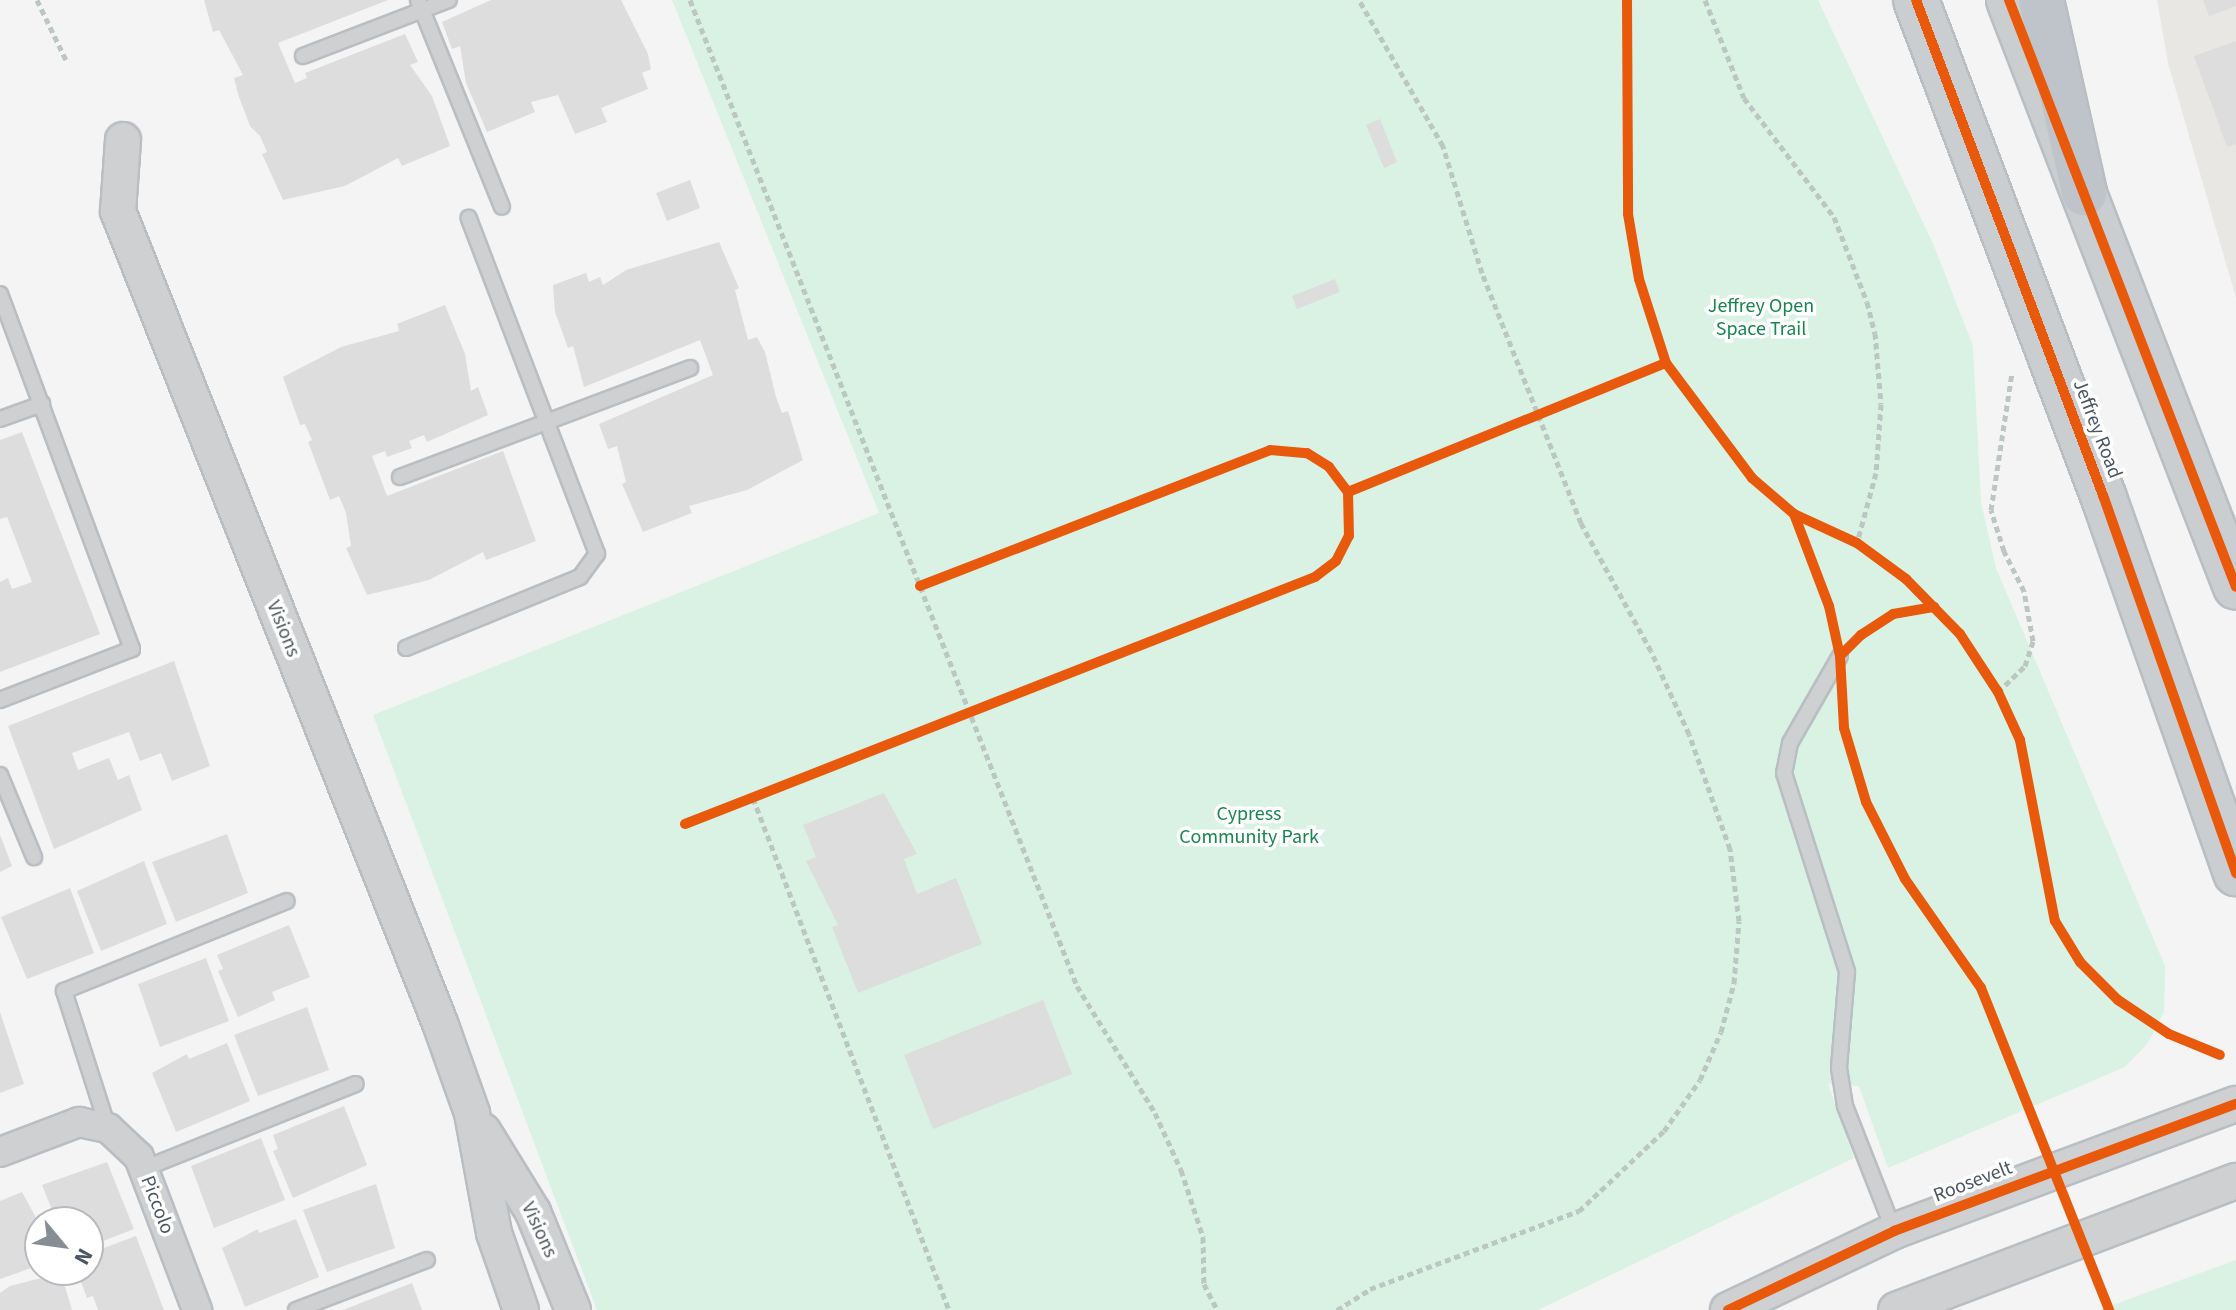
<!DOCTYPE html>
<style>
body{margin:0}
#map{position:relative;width:2236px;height:1310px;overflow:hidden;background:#f4f4f4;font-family:"Source Sans 3",sans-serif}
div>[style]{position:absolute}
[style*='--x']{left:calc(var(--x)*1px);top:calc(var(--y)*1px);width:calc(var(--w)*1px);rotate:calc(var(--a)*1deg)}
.commercial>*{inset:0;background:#e8e7e3}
.green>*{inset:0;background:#d9f2e3}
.building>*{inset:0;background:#ddddde}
.path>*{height:5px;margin-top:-2.5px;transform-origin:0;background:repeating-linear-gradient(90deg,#bcc7c4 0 6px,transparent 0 10px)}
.roads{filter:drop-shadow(2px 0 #b9bec3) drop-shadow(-2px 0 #b9bec3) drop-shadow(0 2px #b9bec3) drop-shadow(0 -2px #b9bec3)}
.service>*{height:14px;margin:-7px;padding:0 7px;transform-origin:7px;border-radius:7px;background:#ced0d2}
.minor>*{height:28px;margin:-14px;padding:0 14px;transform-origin:14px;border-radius:14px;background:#ced0d2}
.tertiary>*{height:34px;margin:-17px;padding:0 17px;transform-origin:17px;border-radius:17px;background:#ced0d2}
.primary>*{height:44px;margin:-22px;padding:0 22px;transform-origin:22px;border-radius:22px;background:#caced1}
.motorway>*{height:44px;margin:-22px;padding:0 22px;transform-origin:22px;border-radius:22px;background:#bec4c9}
.cycleway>*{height:10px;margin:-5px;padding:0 5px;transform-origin:5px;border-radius:5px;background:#e8590c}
span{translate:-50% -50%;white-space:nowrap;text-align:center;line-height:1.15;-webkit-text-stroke:7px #fff;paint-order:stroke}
.park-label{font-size:20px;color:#17864f}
.street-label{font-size:20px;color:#4a5661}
.north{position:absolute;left:24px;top:1206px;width:80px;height:80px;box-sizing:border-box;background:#fff;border:2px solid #b7bbc0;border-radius:50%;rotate:119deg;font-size:22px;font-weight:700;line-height:32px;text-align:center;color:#4a5661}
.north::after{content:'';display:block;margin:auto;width:28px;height:36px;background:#868d94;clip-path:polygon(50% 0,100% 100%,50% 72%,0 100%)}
</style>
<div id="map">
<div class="commercial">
<div style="clip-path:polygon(2157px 0,2236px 0,2236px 298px,2168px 63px)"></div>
</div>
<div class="green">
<div style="clip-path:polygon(672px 0,1818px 0,1934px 246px,1973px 346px,1981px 502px,1996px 568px,2165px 966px,2164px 1012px,2148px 1043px,2125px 1067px,1888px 1168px,1859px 1086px,1828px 1084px,1854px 1158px,1538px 1310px,597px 1310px,373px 715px,879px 513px)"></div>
<div style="clip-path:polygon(2236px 1260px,2236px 1310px,2099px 1310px)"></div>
</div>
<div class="building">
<div style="clip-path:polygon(204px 0,388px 0,278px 43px,295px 83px,307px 78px,305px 73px,405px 34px,418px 62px,410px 65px,432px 96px,450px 146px,402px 166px,398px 158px,345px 186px,283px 200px,262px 154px,267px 152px,260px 136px,250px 126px,238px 94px,234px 78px,243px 75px,219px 30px,213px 32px)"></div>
<div style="clip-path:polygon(491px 0,621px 0,648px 54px,651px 69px,642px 73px,648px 89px,601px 108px,607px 122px,575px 134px,558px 95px,531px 102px,535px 112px,487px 132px,466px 83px,460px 46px,452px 49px,442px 22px)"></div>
<div style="clip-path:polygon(2203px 0,2236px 0,2236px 6px,2209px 16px)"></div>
<div style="clip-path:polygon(2236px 41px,2236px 144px,2227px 147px,2194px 56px)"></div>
<div style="clip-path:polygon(1380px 119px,1397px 162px,1384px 168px,1366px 125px)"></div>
<div style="clip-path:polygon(690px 180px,700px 208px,667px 221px,656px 193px)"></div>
<div style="clip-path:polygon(719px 242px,739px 288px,735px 290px,748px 340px,757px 337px,765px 352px,776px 397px,782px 413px,788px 411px,803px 460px,747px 490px,689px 506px,692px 513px,643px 532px,622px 484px,626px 482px,617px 446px,608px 449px,599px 424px,713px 375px,700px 340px,584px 387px,573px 346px,568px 348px,555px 312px,553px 285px,586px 273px,589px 282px,600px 277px,603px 285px,626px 270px)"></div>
<div style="clip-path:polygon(1335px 279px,1340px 292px,1297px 309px,1292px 296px)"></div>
<div style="clip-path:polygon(445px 305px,465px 354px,471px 391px,478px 387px,488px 415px,427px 442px,424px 435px,409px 441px,412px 448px,387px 457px,385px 451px,372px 456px,387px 496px,503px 451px,536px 541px,486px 560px,483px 552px,429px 580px,367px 595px,346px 548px,351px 546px,346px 513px,339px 496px,330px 500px,308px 442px,312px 440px,305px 424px,300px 425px,283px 377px,341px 347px,399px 331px,397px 324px)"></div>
<div style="clip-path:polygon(22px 432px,100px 634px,0 672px,0 582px,8px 578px,12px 589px,32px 582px,7px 517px,0 519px,0 440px)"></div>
<div style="clip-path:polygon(174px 661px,210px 766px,172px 781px,161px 753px,140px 761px,129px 732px,72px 753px,78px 770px,109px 758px,118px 780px,129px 775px,142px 810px,54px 849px,8px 726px)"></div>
<div style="clip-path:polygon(884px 793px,917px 854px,904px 859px,917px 894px,956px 878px,982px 944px,858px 993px,832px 927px,838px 925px,806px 861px,816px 857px,803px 825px)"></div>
<div style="clip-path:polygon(227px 834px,248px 893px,176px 922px,152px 862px)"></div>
<div style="clip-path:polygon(0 835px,12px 866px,0 872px)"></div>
<div style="clip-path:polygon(144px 861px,167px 924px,101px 951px,77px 891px)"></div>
<div style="clip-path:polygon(70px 888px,94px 953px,27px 979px,1px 917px)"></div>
<div style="clip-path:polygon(289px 925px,310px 977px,272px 992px,275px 1000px,238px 1017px,218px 971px,223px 969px,217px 955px)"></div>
<div style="clip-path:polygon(206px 958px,229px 1021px,160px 1047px,138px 984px)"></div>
<div style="clip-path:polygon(1043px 1000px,1072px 1074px,933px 1129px,904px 1055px)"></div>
<div style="clip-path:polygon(307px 1007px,329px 1070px,258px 1096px,234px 1035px)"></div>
<div style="clip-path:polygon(0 1012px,24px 1084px,0 1093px)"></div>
<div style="clip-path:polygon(227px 1043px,250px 1101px,176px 1132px,152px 1073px,187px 1054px,189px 1059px)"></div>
<div style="clip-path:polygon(344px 1106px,367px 1165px,293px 1198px,273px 1151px,278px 1149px,273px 1135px)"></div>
<div style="clip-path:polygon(261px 1138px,285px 1200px,214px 1228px,191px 1166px)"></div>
<div style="clip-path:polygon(107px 1162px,134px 1229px,88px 1247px,88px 1222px,57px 1222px,42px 1185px)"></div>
<div style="clip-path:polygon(376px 1184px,395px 1248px,327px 1272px,303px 1210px)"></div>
<div style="clip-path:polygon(22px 1192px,40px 1225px,40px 1265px,0 1279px,0 1201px)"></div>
<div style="clip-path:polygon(296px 1219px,319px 1277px,245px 1307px,222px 1248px,258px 1229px,259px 1233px)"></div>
<div style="clip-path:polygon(136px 1236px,164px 1310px,98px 1310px,93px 1296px,87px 1298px,78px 1274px,88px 1270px,88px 1254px)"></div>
<div style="clip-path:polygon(61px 1273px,72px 1310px,0 1310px,0 1293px,10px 1286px)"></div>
<div style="clip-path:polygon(412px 1283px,422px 1310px,343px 1310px,376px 1297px)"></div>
</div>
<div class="path">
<div style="--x:37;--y:0;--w:69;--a:64.2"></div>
<div style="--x:690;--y:0;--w:1059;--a:68.57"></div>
<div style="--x:1077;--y:986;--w:149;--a:58.4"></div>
<div style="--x:1155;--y:1113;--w:63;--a:65.5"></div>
<div style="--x:1181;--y:1170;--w:71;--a:71.8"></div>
<div style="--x:1203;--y:1237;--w:47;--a:88.8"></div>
<div style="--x:1204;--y:1284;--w:29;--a:63"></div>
<div style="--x:1705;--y:0;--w:105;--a:68.3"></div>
<div style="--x:1744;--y:98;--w:149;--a:52.9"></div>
<div style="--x:1834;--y:217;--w:91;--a:68.8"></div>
<div style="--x:1867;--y:302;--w:32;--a:76"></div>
<div style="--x:1875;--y:333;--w:71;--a:85.2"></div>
<div style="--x:1881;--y:404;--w:69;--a:94.1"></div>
<div style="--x:1876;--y:473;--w:73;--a:105.2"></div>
<div style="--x:1998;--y:692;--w:37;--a:-44"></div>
<div style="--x:2025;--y:666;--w:26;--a:-72"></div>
<div style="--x:2033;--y:641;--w:51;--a:-100.2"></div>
<div style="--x:2024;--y:591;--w:45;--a:-116.6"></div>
<div style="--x:2004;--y:551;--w:43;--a:-107.6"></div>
<div style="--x:1991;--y:510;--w:140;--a:-81.3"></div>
<div style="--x:753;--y:798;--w:548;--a:69.05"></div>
<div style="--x:1337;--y:1310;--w:39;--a:-32"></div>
<div style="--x:1370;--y:1289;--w:223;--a:-20.5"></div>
<div style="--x:1579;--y:1211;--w:117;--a:-43.3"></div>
<div style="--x:1664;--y:1131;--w:62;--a:-54.8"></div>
<div style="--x:1700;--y:1080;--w:52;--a:-66.4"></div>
<div style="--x:1721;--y:1032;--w:51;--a:-75.1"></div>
<div style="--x:1734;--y:983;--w:62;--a:-85.4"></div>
<div style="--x:1739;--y:921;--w:73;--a:-97.1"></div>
<div style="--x:1730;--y:849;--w:122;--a:-109.6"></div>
<div style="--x:1689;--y:734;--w:91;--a:-114.6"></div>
<div style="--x:1651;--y:651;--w:146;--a:-118.7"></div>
<div style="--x:1581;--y:523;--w:269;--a:-111.6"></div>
<div style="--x:1482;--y:273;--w:133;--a:-107.1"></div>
<div style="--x:1443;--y:146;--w:168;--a:-119.9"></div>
</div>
<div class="roads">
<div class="service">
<div style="--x:418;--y:0;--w:223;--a:67.9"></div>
<div style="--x:303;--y:56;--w:156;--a:-21"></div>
<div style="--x:0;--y:294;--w:379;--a:69.6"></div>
<div style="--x:132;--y:649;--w:142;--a:158.9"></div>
<div style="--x:0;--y:419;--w:45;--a:-19.7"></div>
<div style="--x:400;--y:477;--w:310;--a:-20.6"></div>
<div style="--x:406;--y:648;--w:188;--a:-22.2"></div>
<div style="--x:580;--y:577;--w:29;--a:-54"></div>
<div style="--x:597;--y:554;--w:360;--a:-110.9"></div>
<div style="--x:1840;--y:656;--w:100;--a:119.9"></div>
<div style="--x:1790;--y:743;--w:31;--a:101"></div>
<div style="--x:1784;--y:773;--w:209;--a:72.4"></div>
<div style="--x:1847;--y:972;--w:96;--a:94.8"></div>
<div style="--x:1839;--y:1068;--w:38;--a:81"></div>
<div style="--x:1845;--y:1106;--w:134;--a:68.6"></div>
<div style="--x:0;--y:775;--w:89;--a:67.5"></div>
<div style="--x:108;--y:1128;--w:144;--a:-107.8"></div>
<div style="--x:64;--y:991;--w:240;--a:-22"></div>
<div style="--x:143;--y:1169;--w:229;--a:-21.8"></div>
<div style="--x:296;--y:1310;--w:140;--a:-20.9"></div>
</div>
<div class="minor">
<div style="--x:0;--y:1152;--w:85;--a:-20.8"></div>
<div style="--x:79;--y:1122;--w:30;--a:12"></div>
<div style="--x:108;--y:1128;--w:42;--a:43.1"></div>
<div style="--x:139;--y:1157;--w:164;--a:69.2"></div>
</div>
<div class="tertiary">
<div style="--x:123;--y:140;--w:71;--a:94"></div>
<div style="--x:118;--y:211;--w:874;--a:68.37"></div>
<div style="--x:440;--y:1023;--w:96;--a:70.4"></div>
<div style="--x:472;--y:1113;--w:122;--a:79.6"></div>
<div style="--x:494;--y:1233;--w:82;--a:70.7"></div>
<div style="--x:483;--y:1131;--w:95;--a:58.3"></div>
<div style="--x:533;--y:1212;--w:106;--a:67.8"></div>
<div style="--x:1728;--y:1310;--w:184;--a:-25.4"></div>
<div style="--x:1894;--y:1231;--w:365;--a:-20.4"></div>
<div style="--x:1896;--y:1310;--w:364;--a:-20.8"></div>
</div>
<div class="primary">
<div style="--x:1916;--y:0;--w:532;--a:69.32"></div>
<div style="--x:2104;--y:498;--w:398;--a:70.6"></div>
<div style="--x:2009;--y:0;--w:629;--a:68.86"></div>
</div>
<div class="motorway">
<div style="--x:2041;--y:0;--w:198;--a:77.4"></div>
</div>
</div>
<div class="cycleway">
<div style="--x:1627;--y:0;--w:214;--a:89.7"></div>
<div style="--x:1628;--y:214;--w:66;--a:80.4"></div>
<div style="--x:1639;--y:279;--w:88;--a:72.2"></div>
<div style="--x:1666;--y:363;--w:144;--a:53.2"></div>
<div style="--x:1752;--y:478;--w:55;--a:40.6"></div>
<div style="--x:1794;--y:514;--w:69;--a:24.7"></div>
<div style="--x:1857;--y:543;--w:61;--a:36.3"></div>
<div style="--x:1906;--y:579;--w:77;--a:45.5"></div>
<div style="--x:1960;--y:634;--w:69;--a:56.8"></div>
<div style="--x:1998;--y:692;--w:53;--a:65.4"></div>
<div style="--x:2020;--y:740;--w:184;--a:79.1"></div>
<div style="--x:2055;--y:921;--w:48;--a:58.6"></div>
<div style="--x:2080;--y:962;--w:54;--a:45"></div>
<div style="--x:2118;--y:1000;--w:61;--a:33.7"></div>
<div style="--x:2169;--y:1034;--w:55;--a:22.4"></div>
<div style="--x:1916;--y:0;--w:532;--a:69.32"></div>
<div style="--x:2104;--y:498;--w:398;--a:70.6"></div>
<div style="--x:2009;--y:0;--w:629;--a:68.86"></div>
<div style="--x:1794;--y:514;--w:98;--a:69.2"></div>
<div style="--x:1829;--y:606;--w:51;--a:77.6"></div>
<div style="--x:1840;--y:656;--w:72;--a:86.8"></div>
<div style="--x:1844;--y:728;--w:77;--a:73.4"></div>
<div style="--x:1866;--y:802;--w:86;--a:63.1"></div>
<div style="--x:1905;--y:879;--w:133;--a:55.1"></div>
<div style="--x:1981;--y:988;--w:347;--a:68.3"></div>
<div style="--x:920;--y:586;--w:375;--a:-21.2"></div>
<div style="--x:1270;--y:450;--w:37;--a:5"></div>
<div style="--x:1307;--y:453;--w:26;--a:32"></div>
<div style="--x:1329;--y:467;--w:31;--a:53"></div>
<div style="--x:1840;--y:656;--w:30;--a:-45"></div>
<div style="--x:1861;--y:635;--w:38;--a:-33"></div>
<div style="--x:1893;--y:614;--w:42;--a:-9.7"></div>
<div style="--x:685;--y:824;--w:677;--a:-21.41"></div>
<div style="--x:1315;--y:577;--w:26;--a:-37"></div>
<div style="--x:1336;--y:561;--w:28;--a:-63"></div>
<div style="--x:1349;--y:536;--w:44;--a:-91.3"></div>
<div style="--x:1348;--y:492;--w:343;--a:-22.1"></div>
<div style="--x:1728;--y:1310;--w:184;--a:-25.4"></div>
<div style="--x:1894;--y:1231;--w:365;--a:-20.4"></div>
</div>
<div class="park-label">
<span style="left:1761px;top:318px">Jeffrey Open<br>Space Trail</span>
<span style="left:1249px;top:826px">Cypress<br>Community Park</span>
</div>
<div class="street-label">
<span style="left:2097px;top:429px;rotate:69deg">Jeffrey Road</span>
<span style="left:283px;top:629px;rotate:68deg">Visions</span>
<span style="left:1973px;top:1182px;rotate:-21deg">Roosevelt</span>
<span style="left:157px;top:1205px;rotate:69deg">Piccolo</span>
<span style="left:539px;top:1230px;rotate:65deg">Visions</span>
</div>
<div class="north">N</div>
</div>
